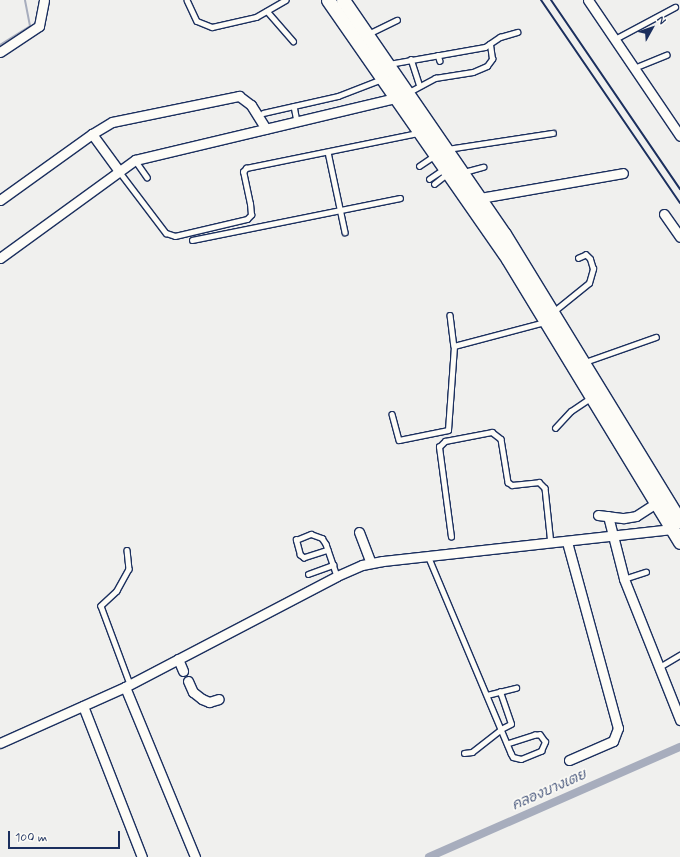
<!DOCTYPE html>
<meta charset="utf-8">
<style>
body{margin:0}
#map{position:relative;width:680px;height:857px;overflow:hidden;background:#f0f0ee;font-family:Mynerve,"Playpen Sans Thai",sans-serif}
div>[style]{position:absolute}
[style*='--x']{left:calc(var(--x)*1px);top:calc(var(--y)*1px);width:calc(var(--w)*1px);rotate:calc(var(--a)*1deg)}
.stream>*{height:2px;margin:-1px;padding:0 1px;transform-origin:1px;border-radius:1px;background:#a7adbd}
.canal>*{height:8px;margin:-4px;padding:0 4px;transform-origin:4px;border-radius:4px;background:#a7adbd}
.roads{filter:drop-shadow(1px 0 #1b2f5e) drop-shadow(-1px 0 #1b2f5e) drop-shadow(0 1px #1b2f5e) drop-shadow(0 -1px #1b2f5e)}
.service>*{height:4.5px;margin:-2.25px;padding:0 2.25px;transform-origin:2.25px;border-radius:2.25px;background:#fdfcf7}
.minor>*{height:9px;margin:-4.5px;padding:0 4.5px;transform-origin:4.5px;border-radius:4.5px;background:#fdfcf7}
.secondary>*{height:13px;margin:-6.5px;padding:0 6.5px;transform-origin:6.5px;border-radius:6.5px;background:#fdfcf7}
.rail>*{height:2px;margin:-1px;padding:0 1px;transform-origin:1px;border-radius:1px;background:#1b2f5e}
span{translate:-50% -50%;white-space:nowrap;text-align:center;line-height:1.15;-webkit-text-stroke:3px #fdfcf7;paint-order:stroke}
.water-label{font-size:14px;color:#4c5b7f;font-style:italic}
.north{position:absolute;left:632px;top:8px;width:40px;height:40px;-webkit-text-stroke:3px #fdfcf7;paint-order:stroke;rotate:50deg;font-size:11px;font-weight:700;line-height:16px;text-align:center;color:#1b2f5e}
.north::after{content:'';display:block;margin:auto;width:14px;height:18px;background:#1b2f5e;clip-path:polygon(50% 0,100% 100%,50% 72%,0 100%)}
.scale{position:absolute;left:8px;top:831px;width:112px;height:18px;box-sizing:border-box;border:2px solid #1b2f5e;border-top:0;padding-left:5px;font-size:12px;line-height:14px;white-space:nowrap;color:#1b2f5e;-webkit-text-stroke:3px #fdfcf7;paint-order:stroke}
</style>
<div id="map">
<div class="stream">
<div style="--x:0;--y:45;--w:36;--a:-32"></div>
<div style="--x:30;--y:26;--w:26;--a:-101"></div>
</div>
<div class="canal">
<div style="--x:429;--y:857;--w:274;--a:-23.7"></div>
</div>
<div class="roads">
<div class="service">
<div style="--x:187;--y:0;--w:23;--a:65"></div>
<div style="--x:197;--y:21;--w:16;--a:22"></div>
<div style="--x:212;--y:27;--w:45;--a:-12.8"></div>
<div style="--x:256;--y:17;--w:34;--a:-30"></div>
<div style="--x:267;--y:11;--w:40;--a:49"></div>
<div style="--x:368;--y:34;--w:32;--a:-26"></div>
<div style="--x:615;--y:39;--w:68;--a:-28.1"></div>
<div style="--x:438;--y:55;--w:6;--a:72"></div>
<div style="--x:411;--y:59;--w:26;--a:72"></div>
<div style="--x:389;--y:64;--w:97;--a:-10"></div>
<div style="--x:485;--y:47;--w:18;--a:-34"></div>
<div style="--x:500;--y:37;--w:18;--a:-16"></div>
<div style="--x:634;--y:68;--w:35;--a:-22"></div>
<div style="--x:409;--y:92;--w:30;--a:-28"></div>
<div style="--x:435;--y:78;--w:38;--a:-9"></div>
<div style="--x:473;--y:72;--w:15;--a:-23"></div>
<div style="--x:487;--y:66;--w:9;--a:-54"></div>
<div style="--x:492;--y:59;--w:15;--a:-98"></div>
<div style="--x:294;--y:106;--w:15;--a:79"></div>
<div style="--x:263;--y:113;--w:77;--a:-12.8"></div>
<div style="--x:338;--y:96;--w:47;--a:-21.1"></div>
<div style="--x:448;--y:149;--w:106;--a:-8.7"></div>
<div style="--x:328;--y:152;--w:82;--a:78"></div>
<div style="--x:135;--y:160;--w:21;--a:55"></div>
<div style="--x:419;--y:166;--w:18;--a:-34"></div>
<div style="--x:119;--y:171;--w:78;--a:52.8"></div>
<div style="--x:166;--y:233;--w:9;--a:18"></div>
<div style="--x:175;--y:236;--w:74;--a:-13.3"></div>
<div style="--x:247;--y:219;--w:6;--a:-45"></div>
<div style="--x:251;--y:215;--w:11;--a:-95"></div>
<div style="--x:250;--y:204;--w:33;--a:-102"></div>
<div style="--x:243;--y:172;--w:5;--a:-53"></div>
<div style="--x:246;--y:168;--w:176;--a:-11.5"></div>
<div style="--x:464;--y:172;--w:20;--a:-15"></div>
<div style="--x:429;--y:179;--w:18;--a:-34"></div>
<div style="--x:434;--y:184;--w:16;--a:-38"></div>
<div style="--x:192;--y:240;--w:212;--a:-11.4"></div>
<div style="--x:553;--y:312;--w:46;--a:-38.9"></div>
<div style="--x:589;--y:283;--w:15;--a:-74"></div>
<div style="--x:593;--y:269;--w:10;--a:-107"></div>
<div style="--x:590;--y:259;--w:6;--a:-135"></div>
<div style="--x:586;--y:255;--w:8;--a:157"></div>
<div style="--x:450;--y:315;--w:31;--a:83"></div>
<div style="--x:585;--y:362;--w:75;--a:-19.4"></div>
<div style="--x:392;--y:414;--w:27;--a:75"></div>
<div style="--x:399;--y:440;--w:50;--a:-11.5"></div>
<div style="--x:448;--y:430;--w:84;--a:-85.9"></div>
<div style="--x:454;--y:346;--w:94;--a:-14.8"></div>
<div style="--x:555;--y:428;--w:23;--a:-47"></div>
<div style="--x:571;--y:411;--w:23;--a:-34"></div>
<div style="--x:451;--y:537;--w:91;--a:-97.6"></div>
<div style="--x:439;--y:447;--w:8;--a:-45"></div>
<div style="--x:445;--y:441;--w:48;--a:-10.8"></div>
<div style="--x:492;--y:432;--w:11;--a:38"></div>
<div style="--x:501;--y:439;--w:44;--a:80.8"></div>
<div style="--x:508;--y:482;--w:5;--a:37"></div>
<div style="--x:512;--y:485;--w:27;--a:-6"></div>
<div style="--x:539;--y:482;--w:8;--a:45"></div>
<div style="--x:545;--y:488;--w:56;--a:83.9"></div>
<div style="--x:127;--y:550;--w:19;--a:84"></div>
<div style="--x:129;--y:569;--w:25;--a:119"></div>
<div style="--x:117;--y:591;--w:22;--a:137"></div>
<div style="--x:101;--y:606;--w:83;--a:69.6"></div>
<div style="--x:328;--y:550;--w:25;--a:162"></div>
<div style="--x:304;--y:558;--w:5;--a:-143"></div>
<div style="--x:300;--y:555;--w:16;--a:-105"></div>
<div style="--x:296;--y:540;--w:16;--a:-22"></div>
<div style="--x:311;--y:534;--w:12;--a:20"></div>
<div style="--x:322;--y:538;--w:7;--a:56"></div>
<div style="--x:326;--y:544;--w:34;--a:71"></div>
<div style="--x:429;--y:558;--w:212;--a:67.2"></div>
<div style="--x:511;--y:753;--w:4;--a:63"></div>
<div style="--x:513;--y:757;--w:8;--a:14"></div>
<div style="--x:521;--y:759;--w:22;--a:-22"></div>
<div style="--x:541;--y:751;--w:10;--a:-66"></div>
<div style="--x:545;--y:742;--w:9;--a:-126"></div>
<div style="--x:540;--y:735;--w:5;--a:180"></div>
<div style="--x:535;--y:735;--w:29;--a:162"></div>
<div style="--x:308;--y:574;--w:27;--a:-20"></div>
<div style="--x:624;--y:579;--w:23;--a:-18"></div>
<div style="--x:658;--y:668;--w:26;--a:-31"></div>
<div style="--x:487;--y:695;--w:30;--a:-14"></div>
<div style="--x:464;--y:753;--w:8;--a:-7"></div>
<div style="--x:472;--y:752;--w:37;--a:-38"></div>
<div style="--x:501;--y:729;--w:11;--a:-27"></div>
<div style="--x:511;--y:724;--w:34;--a:-109"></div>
</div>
<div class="minor">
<div style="--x:588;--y:0;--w:164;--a:55.9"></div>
<div style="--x:0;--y:52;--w:47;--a:-33.7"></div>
<div style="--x:39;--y:26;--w:26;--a:-79"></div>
<div style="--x:119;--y:171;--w:46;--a:-126.1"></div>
<div style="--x:92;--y:134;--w:23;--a:-31"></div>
<div style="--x:112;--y:122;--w:130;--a:-11.6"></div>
<div style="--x:239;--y:96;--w:15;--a:37"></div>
<div style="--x:251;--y:105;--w:28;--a:58"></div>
<div style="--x:480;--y:198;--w:145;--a:-9.9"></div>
<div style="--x:0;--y:200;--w:113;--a:-35.7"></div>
<div style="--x:664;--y:214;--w:28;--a:55"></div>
<div style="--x:0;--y:258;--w:167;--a:-36"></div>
<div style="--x:135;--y:160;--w:267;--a:-13.4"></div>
<div style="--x:598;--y:515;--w:26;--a:7"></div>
<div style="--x:624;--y:518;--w:12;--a:-9"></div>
<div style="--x:636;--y:516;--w:24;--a:-33"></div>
<div style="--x:608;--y:516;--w:65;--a:75.7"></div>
<div style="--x:624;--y:579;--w:152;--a:68.3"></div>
<div style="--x:359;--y:532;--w:33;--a:69"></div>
<div style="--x:567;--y:542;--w:193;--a:74.7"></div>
<div style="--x:618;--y:728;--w:14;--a:111"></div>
<div style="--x:613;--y:741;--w:48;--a:156.6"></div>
<div style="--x:178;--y:659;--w:13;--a:67"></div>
<div style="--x:188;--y:681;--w:12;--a:66"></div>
<div style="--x:193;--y:692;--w:11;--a:38"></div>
<div style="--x:202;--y:699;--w:8;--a:23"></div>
<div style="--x:209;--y:702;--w:10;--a:-17"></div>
<div style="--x:125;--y:687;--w:184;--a:67.6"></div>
<div style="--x:83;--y:706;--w:162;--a:68.7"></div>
<div style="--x:0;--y:743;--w:137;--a:-24.1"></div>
<div style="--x:125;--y:687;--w:239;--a:-27.6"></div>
<div style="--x:337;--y:576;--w:27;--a:-24"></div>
<div style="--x:362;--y:565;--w:21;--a:-11"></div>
<div style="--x:383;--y:561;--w:291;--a:-6.3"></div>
</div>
<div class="secondary">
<div style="--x:328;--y:0;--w:315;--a:55.2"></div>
<div style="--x:508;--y:259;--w:331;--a:58.7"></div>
<div style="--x:343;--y:0;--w:284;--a:55.5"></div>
<div style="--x:504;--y:234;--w:337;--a:58.5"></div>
</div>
</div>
<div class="rail">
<div style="--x:541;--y:0;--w:246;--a:55.6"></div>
<div style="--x:551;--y:0;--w:229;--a:55.7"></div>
</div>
<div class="water-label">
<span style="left:549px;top:790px;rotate:-24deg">คลองบางเตย</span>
</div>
<div class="north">N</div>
<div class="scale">100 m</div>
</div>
